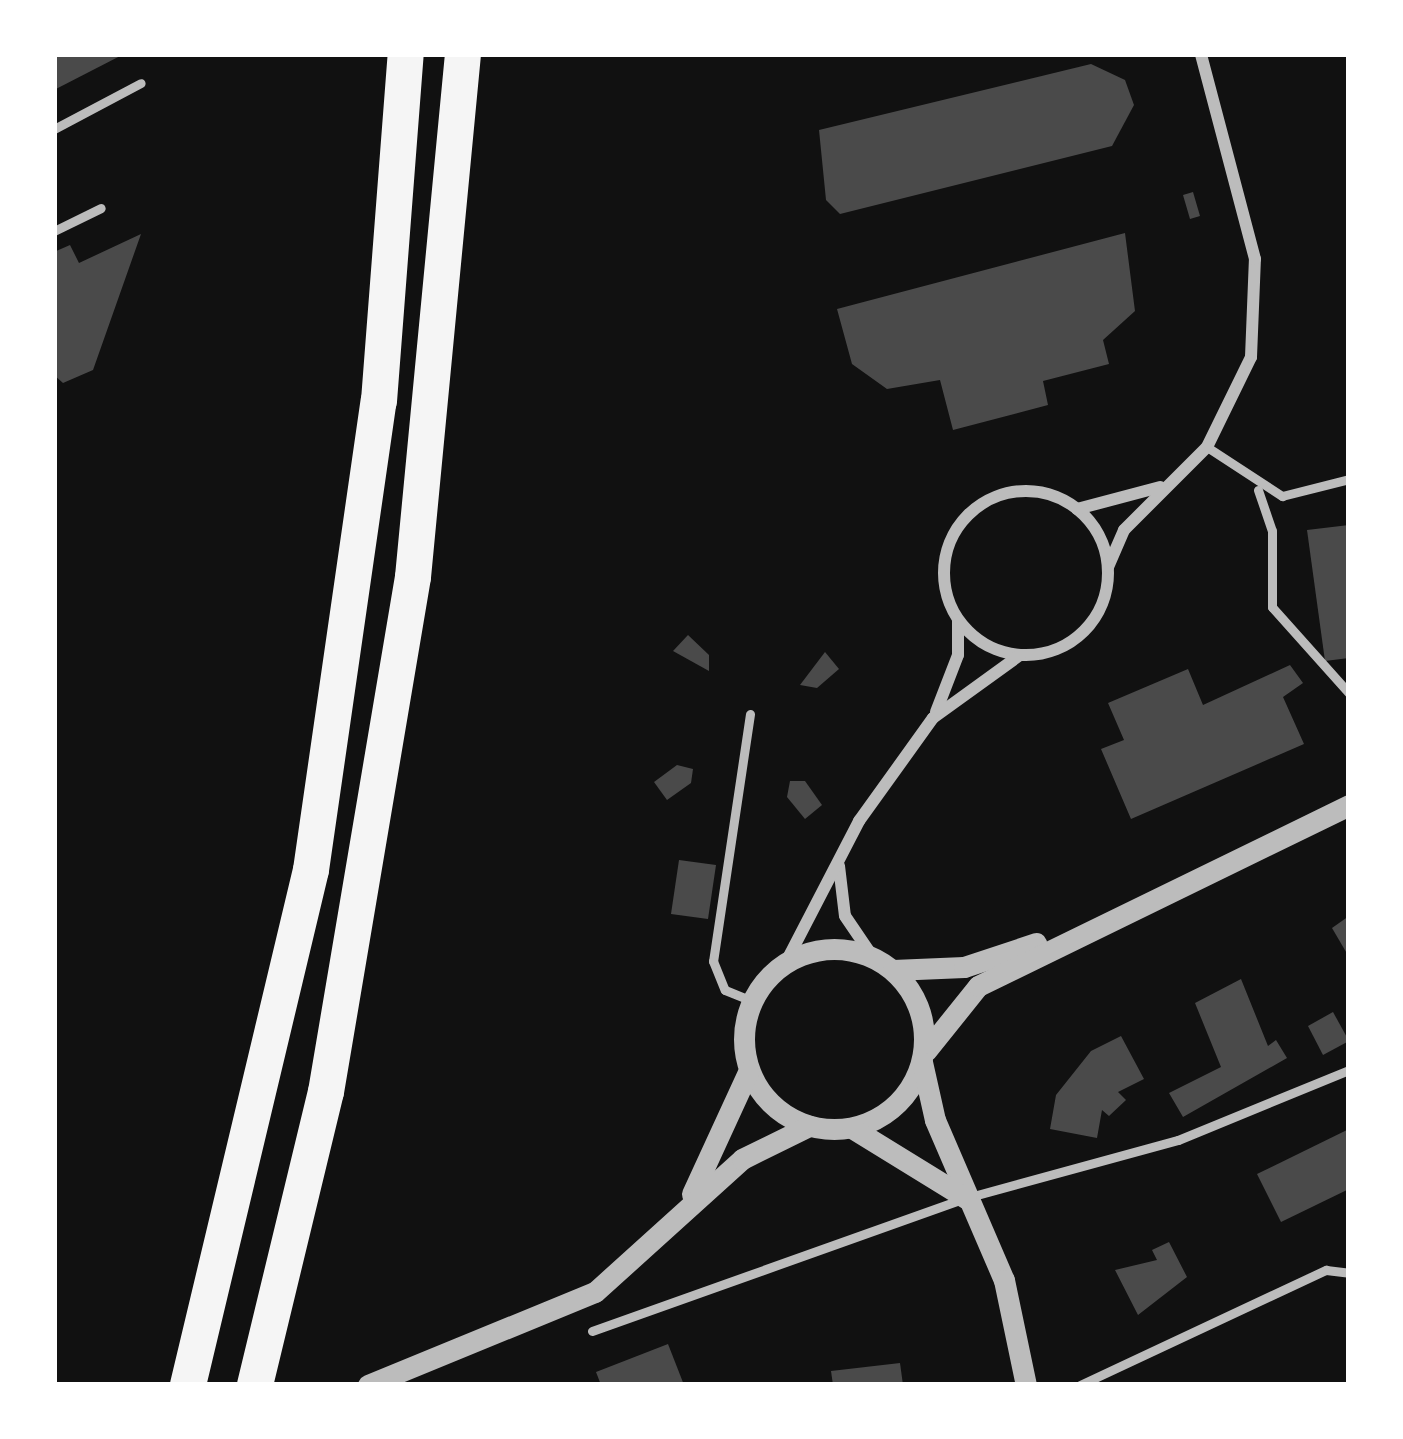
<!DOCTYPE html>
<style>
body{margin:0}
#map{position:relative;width:1403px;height:1439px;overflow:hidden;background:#111;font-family:Helvetica,sans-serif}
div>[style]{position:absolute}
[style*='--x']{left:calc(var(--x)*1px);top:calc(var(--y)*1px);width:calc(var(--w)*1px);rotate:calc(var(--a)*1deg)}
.building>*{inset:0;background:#4a4a4a}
.service>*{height:9px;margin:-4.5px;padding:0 4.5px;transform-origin:4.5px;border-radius:4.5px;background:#bcbcbc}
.minor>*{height:12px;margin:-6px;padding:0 6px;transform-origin:6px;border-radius:6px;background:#bcbcbc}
.minor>.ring{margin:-6px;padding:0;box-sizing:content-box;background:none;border:12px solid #bcbcbc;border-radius:50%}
.tertiary>*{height:21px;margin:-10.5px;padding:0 10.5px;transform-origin:10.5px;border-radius:10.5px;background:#bcbcbc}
.tertiary>.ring{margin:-10.5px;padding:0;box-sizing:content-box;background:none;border:21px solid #bcbcbc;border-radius:50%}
.motorway>*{height:36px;margin:-18px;padding:0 18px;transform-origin:18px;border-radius:18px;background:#f5f5f5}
span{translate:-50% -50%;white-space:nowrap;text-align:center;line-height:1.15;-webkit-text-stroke:12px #fff;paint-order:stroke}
.frame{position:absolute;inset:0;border:57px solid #fff;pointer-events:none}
</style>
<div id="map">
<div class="building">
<div style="clip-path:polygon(54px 54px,124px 54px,54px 90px)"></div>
<div style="clip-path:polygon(1091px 64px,1125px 80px,1134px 105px,1112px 146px,840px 214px,826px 200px,819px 130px)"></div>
<div style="clip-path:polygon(1193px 192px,1200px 216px,1190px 219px,1183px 195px)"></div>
<div style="clip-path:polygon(1125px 233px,1135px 311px,1103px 340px,1109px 364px,1043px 381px,1048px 405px,953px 430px,940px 380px,887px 389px,852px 364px,837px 309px)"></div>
<div style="clip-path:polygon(141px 234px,93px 370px,63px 383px,54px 375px,54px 252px,70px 245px,79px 263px)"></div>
<div style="clip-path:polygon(1349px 525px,1349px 658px,1325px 661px,1307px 530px)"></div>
<div style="clip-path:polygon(688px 635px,709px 655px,709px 671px,673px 651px)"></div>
<div style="clip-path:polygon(825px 652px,839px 669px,817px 688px,800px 685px)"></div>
<div style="clip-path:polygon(1290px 665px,1303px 683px,1283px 697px,1304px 744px,1131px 819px,1101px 749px,1124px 740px,1108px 703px,1188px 669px,1203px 705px)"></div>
<div style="clip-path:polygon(677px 765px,693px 769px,691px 783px,667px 800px,654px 782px)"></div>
<div style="clip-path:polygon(790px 781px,805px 781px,822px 805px,805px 819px,787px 797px)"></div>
<div style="clip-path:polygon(679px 860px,716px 865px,708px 919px,671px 914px)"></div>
<div style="clip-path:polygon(1349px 916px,1349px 957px,1332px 928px)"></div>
<div style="clip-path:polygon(1241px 979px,1268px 1046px,1276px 1040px,1287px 1058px,1183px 1117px,1169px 1093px,1221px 1067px,1195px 1003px)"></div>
<div style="clip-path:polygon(1333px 1012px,1349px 1041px,1323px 1055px,1308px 1026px)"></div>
<div style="clip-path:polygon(1121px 1036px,1144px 1079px,1118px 1092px,1126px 1100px,1109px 1116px,1102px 1110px,1097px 1138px,1050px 1129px,1056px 1095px,1091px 1051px)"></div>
<div style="clip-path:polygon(1349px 1129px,1349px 1189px,1281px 1222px,1257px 1174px)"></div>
<div style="clip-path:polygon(1169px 1242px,1187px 1277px,1138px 1315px,1115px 1270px,1157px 1260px,1152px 1250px)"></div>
<div style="clip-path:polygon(668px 1344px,684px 1385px,601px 1385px,596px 1372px)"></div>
<div style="clip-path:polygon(900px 1363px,903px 1385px,833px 1385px,831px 1371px)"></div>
</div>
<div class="service">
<div style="--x:54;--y:129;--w:98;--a:-27.9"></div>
<div style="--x:54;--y:231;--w:52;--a:-26.1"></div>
<div style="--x:1207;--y:447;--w:90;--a:33.2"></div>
<div style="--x:1282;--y:496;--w:69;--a:-14.2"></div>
<div style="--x:1258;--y:490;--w:43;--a:71.1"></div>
<div style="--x:1272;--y:531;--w:76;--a:90"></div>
<div style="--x:1272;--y:607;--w:115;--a:48.2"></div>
<div style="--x:750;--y:714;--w:250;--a:98.5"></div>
<div style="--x:713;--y:961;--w:31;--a:68"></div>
<div style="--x:725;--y:990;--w:29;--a:22"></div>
<div style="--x:592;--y:1331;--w:397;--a:-19.6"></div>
<div style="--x:966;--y:1198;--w:220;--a:-15.3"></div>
<div style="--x:1178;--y:1140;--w:185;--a:-22.3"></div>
<div style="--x:1080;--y:1385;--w:272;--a:-25.1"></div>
<div style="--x:1326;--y:1270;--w:23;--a:7"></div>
</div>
<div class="minor">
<div class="ring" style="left:944px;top:491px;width:152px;height:152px"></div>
<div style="--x:1077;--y:509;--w:86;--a:-14.8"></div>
<div style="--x:1108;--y:567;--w:40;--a:-66.6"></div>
<div style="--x:1124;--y:530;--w:117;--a:-45"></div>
<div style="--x:1207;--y:447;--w:100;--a:-63.9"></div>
<div style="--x:1251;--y:357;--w:98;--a:-87.7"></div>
<div style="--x:1255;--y:259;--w:212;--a:-104.8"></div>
<div style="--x:936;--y:712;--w:61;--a:-68.9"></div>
<div style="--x:958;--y:655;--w:35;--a:-90"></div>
<div style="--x:839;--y:866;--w:50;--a:83.2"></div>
<div style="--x:845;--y:916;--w:50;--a:55.7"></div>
<div style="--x:786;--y:962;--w:159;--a:-62.6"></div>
<div style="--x:859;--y:821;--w:127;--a:-54.3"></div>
<div style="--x:933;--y:718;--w:107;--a:-35.9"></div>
</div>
<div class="tertiary">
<div class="ring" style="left:744px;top:949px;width:159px;height:159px"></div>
<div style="--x:893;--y:970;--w:71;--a:-2.4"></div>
<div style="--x:964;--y:967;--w:76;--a:-18.4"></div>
<div style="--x:926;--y:1051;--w:83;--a:-51.3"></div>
<div style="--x:978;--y:986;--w:413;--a:-26"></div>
<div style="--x:922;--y:1062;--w:59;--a:77.4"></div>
<div style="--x:935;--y:1120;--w:174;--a:66.7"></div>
<div style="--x:1004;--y:1280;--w:107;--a:78.2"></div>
<div style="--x:852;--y:1128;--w:134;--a:31.6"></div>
<div style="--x:692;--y:1194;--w:136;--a:-65.3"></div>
<div style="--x:368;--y:1385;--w:245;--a:-22.3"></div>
<div style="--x:595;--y:1292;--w:198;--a:-42.1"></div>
<div style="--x:742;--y:1159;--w:75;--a:-26.2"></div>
</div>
<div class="motorway">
<div style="--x:188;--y:1385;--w:529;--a:-76.57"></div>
<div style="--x:311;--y:870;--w:474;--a:-81.8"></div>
<div style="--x:379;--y:401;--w:348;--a:-85.6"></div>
<div style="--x:255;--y:1385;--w:301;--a:-76.4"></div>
<div style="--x:326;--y:1092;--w:522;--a:-80.41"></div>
<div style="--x:413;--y:577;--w:525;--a:-84.54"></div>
</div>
<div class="frame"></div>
</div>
